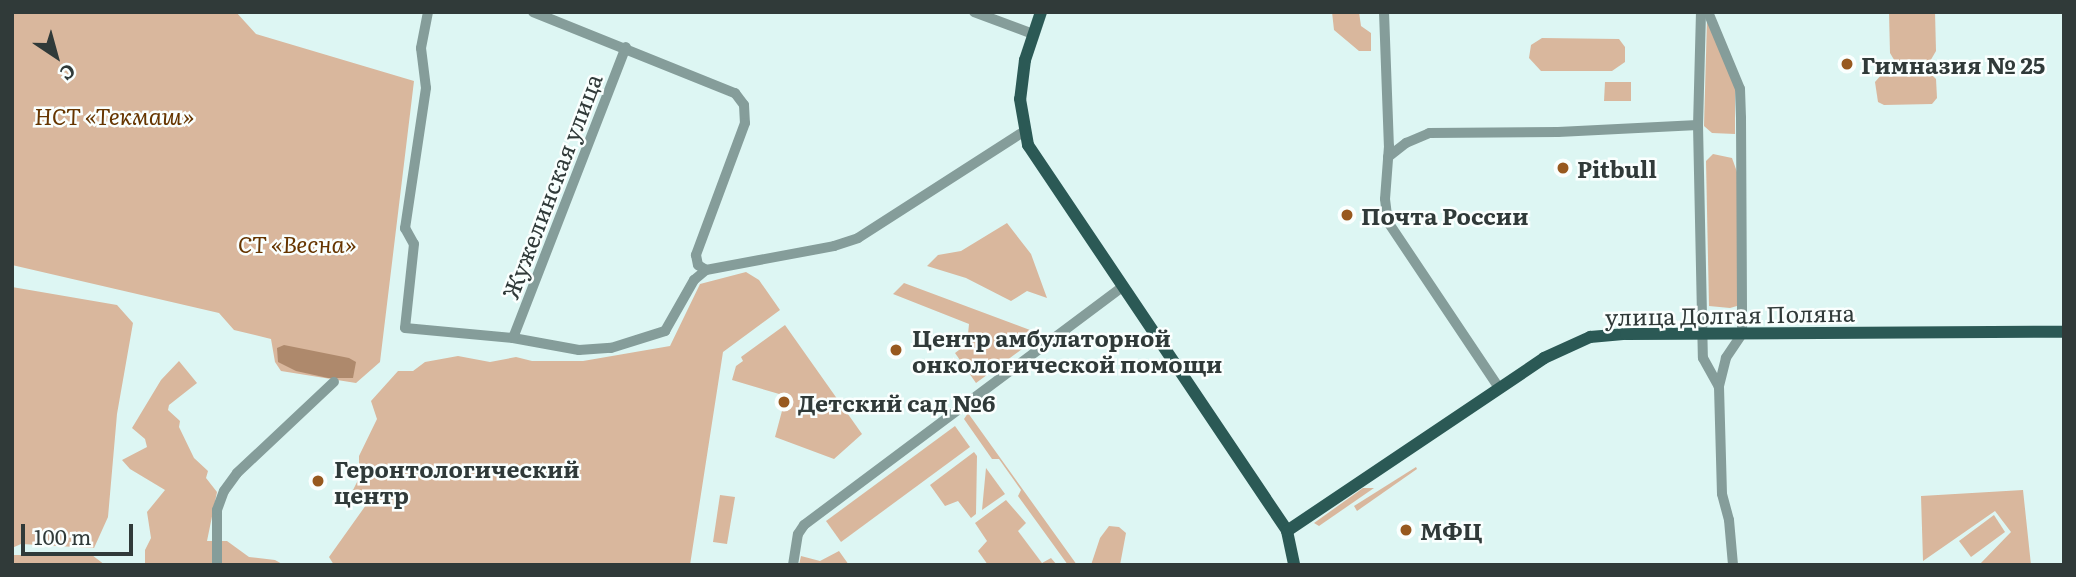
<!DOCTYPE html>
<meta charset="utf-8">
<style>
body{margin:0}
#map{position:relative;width:2076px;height:577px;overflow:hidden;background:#ddf6f3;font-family:Literata,serif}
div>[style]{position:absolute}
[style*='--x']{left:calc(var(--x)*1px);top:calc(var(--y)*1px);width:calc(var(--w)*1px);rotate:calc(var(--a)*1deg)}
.green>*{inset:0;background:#d9b79d}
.water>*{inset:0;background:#ae896c}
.minor>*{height:10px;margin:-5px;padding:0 5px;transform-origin:5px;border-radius:5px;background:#859d9a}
.major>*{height:12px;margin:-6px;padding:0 6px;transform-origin:6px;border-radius:6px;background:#2b5955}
.dots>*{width:19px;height:19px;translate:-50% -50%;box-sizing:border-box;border:4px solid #fafffe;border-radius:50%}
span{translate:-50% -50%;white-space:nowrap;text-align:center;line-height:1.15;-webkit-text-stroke:5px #fafffe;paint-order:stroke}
.poi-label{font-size:23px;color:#303a39;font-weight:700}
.left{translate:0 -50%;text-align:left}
.park-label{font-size:23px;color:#663500;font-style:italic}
.street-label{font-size:23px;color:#303a39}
.frame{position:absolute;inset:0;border:14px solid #303a39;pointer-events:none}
.north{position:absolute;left:21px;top:21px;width:70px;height:70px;-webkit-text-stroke:5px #fafffe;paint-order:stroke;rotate:144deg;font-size:19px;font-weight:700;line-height:28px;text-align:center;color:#303a39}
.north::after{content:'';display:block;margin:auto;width:24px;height:32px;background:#303a39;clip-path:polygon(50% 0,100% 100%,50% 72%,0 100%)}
.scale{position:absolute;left:21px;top:524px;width:112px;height:32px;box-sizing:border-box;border:4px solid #303a39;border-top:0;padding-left:9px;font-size:21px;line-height:24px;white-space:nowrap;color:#303a39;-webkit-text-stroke:5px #fafffe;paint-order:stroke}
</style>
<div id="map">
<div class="green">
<div style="clip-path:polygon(12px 12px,236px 12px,256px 34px,414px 81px,380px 362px,356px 383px,281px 371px,275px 362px,271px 339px,234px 330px,219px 313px,12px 265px)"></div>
<div style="clip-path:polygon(1332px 12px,1359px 12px,1361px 26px,1371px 33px,1371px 51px,1359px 51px,1334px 30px)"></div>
<div style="clip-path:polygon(1889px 12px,1935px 12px,1936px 51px,1929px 63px,1905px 66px,1896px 63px,1890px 53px)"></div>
<div style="clip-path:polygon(1707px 20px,1735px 84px,1735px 134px,1712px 133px,1704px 126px)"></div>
<div style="clip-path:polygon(1542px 38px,1619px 39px,1625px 47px,1625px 62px,1612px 71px,1541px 71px,1529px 58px,1531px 45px)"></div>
<div style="clip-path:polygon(1929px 72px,1936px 79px,1937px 98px,1932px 104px,1884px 105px,1878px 102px,1875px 82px,1882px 74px)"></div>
<div style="clip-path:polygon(1605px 82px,1631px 82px,1631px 101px,1604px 101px)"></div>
<div style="clip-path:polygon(1713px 154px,1732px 158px,1737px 172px,1738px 302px,1737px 306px,1730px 308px,1709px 306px,1706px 161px)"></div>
<div style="clip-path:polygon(1007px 223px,1031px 254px,1047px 298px,1027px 291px,1011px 301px,966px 278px,927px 266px,938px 255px,961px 251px)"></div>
<div style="clip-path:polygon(746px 272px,759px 280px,780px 310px,723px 352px,690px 565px,334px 565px,329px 557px,366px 505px,370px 494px,353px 490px,359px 478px,359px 456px,377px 419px,371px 401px,398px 371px,413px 371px,425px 362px,458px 356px,490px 362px,516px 357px,532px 361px,583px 361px,670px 346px,700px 284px)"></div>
<div style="clip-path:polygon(904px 283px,1030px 330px,1037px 338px,976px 383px,955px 353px,967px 344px,969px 324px,893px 294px)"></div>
<div style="clip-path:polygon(12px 287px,117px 305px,133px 323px,117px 414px,108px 517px,94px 548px,21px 544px,12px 548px)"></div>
<div style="clip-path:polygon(785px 325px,862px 434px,834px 459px,775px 437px,786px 396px,732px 380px,736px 366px,743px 361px,741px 357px)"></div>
<div style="clip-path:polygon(179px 361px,197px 383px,169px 405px,168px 410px,180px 421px,179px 427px,194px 458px,208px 471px,206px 478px,217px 492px,207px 541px,227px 541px,249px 557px,275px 560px,284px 565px,145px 565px,145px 550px,151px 538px,147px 512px,165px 490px,130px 469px,122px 460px,147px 447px,145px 439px,132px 428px,161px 380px)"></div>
<div style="clip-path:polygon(968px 413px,1077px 565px,1068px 565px,1018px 496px,1021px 490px,999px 459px,992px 459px,964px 419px)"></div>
<div style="clip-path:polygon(955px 426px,970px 447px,841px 542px,826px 521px)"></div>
<div style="clip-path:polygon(974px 452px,977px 456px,976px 514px,971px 518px,958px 501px,945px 506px,930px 485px)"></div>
<div style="clip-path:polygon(1416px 467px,1417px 469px,1357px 511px,1354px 506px)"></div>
<div style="clip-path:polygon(986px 468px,1005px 494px,982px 510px)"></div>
<div style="clip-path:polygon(1363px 488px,1374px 488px,1319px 526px,1314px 523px)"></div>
<div style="clip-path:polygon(2023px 490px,2031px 565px,1979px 565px,2011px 532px,1995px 511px,1923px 561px,1921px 496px)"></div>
<div style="clip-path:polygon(720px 495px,735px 497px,727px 544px,713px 542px)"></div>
<div style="clip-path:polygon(1006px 500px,1026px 523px,1018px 531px,1042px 563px,1051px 558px,1057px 565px,988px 565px,978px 551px,987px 541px,975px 523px)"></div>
<div style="clip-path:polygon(1994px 515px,2005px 532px,1971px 557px,1959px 541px)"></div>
<div style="clip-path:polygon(1109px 526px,1119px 527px,1126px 533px,1120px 565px,1091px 565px,1100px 538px)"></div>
<div style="clip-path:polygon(839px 551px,849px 565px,799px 565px,801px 556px,820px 561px)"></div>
<div style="clip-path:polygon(12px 555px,92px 555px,105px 565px,12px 565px)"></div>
</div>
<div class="water">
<div style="clip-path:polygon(284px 345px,349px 358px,356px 362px,353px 378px,328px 378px,296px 371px,278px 362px,277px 348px)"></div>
</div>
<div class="minor">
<div style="--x:428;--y:12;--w:37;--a:101"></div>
<div style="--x:421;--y:48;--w:40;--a:82.9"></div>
<div style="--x:426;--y:88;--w:142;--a:98.5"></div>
<div style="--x:405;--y:228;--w:18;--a:61"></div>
<div style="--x:414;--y:244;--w:84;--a:96.1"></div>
<div style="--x:405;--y:328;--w:108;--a:5.3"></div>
<div style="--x:513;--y:338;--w:67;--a:10.3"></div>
<div style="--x:579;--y:350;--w:32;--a:-4"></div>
<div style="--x:611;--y:348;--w:57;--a:-17.5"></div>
<div style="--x:665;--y:331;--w:59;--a:-60.4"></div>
<div style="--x:694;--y:280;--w:16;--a:-40"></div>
<div style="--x:533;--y:12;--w:218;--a:21.9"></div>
<div style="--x:735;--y:93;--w:15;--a:53"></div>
<div style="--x:744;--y:105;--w:18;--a:87"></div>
<div style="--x:745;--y:123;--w:141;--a:110.4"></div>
<div style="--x:696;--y:255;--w:10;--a:79"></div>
<div style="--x:698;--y:265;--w:9;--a:32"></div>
<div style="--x:706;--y:270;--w:130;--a:-10.6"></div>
<div style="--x:834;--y:246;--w:25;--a:-18"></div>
<div style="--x:858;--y:238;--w:196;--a:-32.7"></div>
<div style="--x:974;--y:12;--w:63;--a:20.4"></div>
<div style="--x:1384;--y:12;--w:134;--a:87.9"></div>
<div style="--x:1389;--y:146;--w:53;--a:94.3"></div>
<div style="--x:1385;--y:199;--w:23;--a:83"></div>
<div style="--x:1388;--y:222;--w:200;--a:56.2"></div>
<div style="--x:1701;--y:12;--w:113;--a:91.5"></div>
<div style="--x:1698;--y:125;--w:233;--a:88.8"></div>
<div style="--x:1703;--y:358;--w:33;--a:61"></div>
<div style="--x:1708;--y:12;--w:83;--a:67.4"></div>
<div style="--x:1740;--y:89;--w:29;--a:88"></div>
<div style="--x:1741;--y:118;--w:216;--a:89.7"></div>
<div style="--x:1742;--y:334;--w:29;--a:124"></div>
<div style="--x:1726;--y:358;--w:30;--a:104"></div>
<div style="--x:1719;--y:387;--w:107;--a:88.4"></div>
<div style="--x:1722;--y:494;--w:27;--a:75"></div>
<div style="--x:1729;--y:520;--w:45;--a:84.9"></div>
<div style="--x:1388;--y:157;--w:23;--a:-38"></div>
<div style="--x:1406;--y:143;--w:25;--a:-23"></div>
<div style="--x:1429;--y:133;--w:129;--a:-0.4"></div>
<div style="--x:1558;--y:132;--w:140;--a:-2.9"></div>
<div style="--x:513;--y:338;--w:312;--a:-68.8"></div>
<div style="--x:217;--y:565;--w:55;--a:-90"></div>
<div style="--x:217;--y:510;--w:20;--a:-70"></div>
<div style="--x:224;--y:491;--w:22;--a:-54"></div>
<div style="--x:237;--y:473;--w:133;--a:-43.2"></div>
<div style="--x:793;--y:565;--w:31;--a:-81"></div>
<div style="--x:798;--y:534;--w:11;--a:-56"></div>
<div style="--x:804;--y:525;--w:397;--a:-36.8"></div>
</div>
<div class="major">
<div style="--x:1041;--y:12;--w:51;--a:108.4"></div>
<div style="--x:1025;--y:60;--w:39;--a:97"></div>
<div style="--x:1020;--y:99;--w:47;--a:80.1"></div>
<div style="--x:1028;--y:145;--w:465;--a:56.1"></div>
<div style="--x:1287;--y:531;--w:35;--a:78"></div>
<div style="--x:1287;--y:531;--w:310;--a:-33.9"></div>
<div style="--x:1544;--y:358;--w:51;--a:-24.5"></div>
<div style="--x:1590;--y:337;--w:36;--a:-5"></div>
<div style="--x:1626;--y:334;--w:438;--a:-0.3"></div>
</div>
<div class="dots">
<div style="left:1847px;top:64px;background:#97591f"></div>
<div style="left:1563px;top:168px;background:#97591f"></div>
<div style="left:1347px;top:215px;background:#97591f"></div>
<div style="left:896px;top:350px;background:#97591f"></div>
<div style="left:784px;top:402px;background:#97591f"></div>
<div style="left:318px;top:481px;background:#97591f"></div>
<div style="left:1406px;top:530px;background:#97591f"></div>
</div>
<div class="poi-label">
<span class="left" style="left:1861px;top:64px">Гимназия № 25</span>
<span class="left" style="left:1577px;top:168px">Pitbull</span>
<span class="left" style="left:1361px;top:215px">Почта России</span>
<span class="left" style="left:912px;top:350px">Центр амбулаторной<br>онкологической помощи</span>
<span class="left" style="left:798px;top:402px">Детский сад №6</span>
<span class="left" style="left:334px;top:481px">Геронтологический<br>центр</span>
<span class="left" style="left:1420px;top:530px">МФЦ</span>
</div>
<div class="park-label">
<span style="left:114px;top:115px">НСТ «Текмаш»</span>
<span style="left:297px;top:243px">СТ «Весна»</span>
</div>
<div class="street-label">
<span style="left:551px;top:186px;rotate:-69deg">Жужелинская улица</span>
<span style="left:1730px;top:314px;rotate:-1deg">улица Долгая Поляна</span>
</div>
<div class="frame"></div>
<div class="north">С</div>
<div class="scale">100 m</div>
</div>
